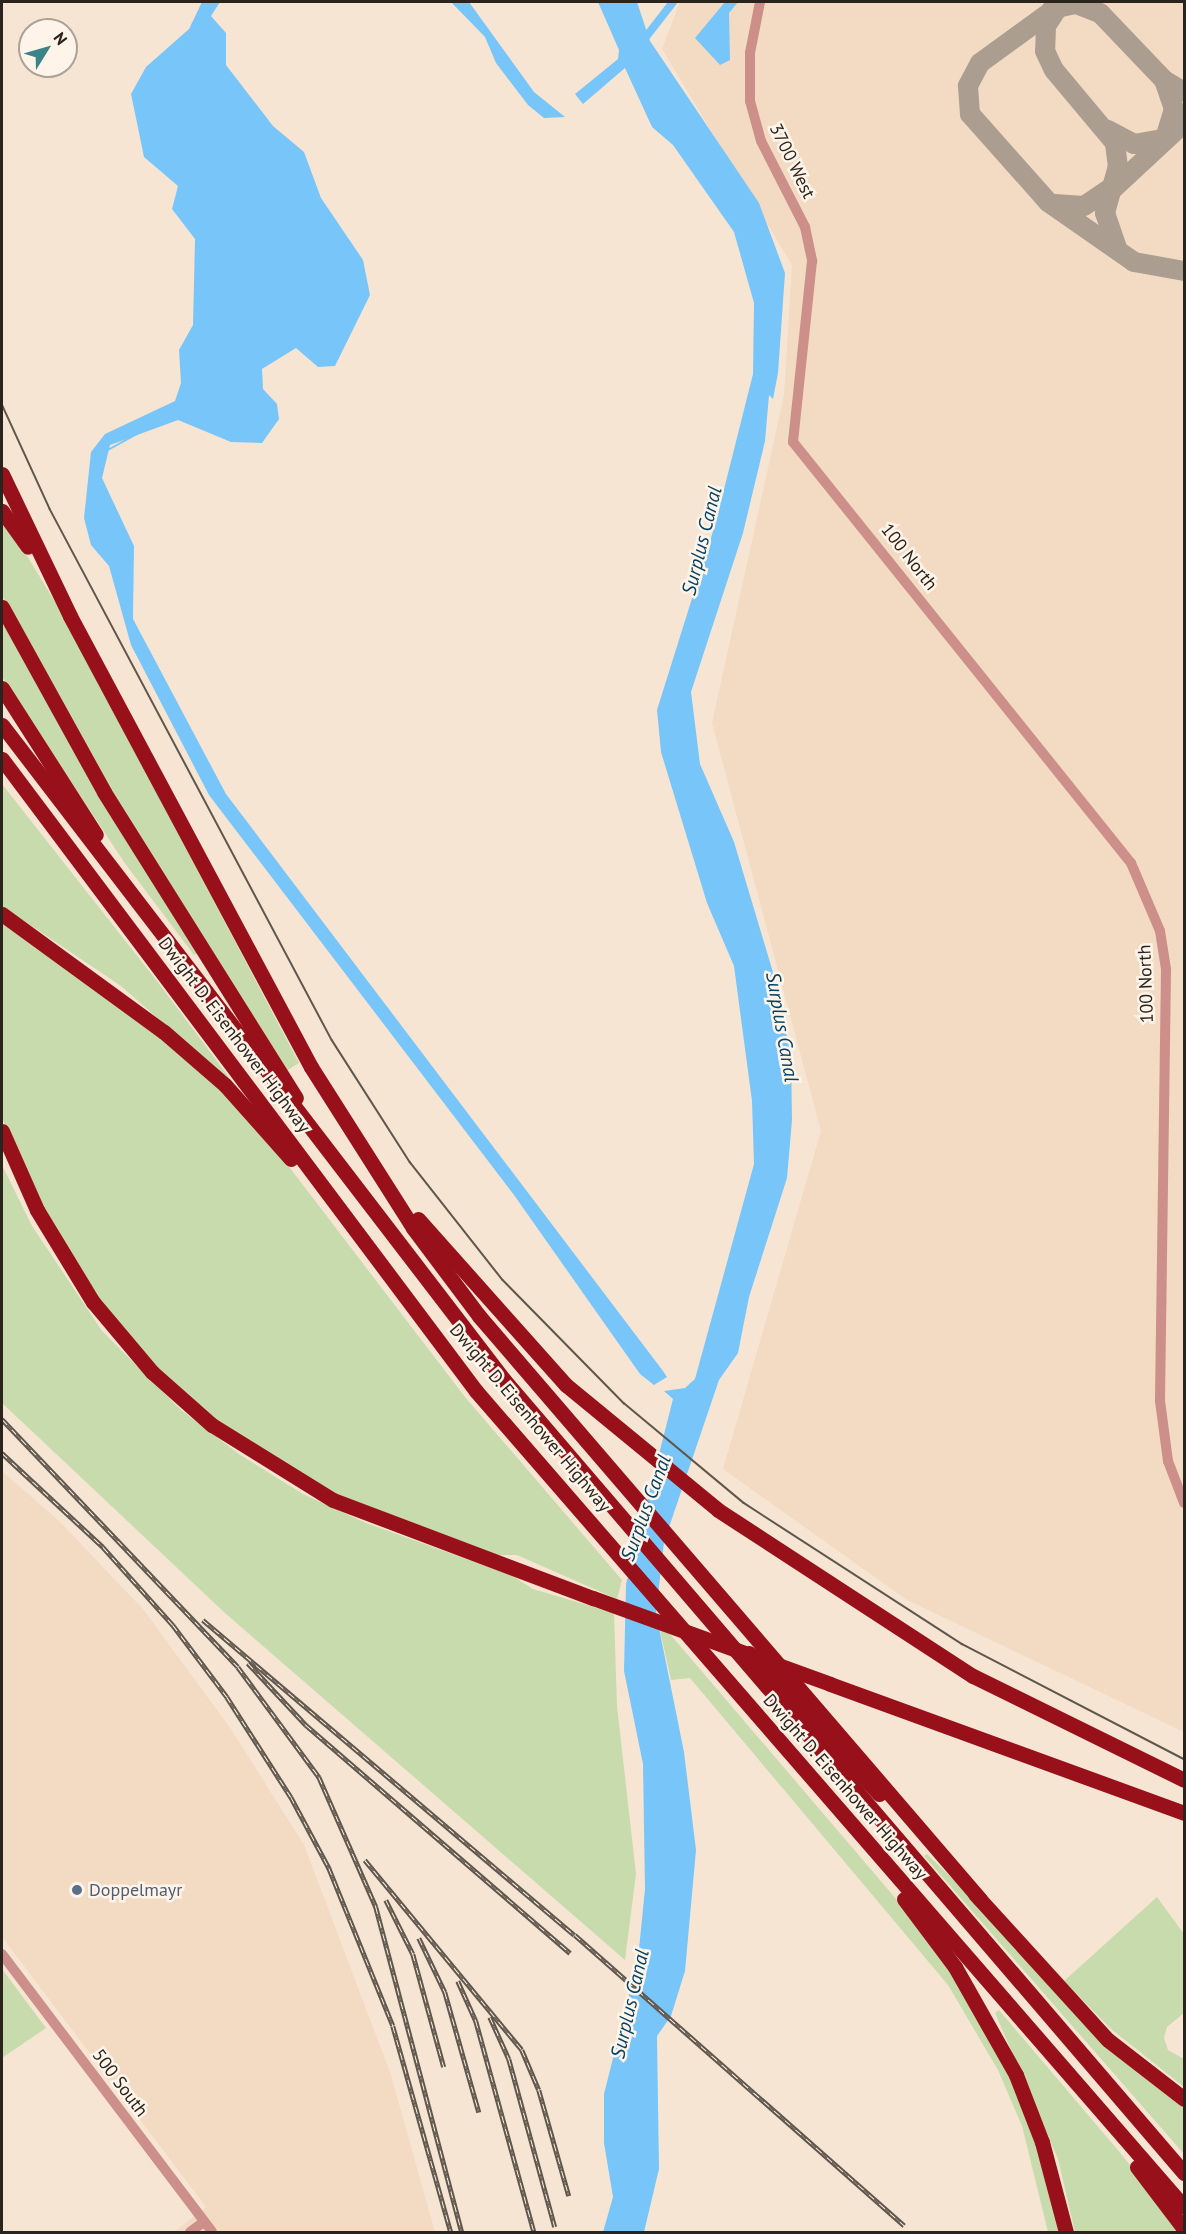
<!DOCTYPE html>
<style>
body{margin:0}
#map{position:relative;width:1186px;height:2234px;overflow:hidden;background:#f7e5d3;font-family:"PT Sans",sans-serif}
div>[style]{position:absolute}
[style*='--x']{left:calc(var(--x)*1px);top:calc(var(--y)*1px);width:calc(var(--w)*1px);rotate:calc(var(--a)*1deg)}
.built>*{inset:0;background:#f2dac3}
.green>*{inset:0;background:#c8dbad}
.water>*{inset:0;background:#78c5fa}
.stream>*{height:2px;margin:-1px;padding:0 1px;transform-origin:1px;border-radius:1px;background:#78c5fa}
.canal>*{height:8px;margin:-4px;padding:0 4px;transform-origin:4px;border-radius:4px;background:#78c5fa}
.taxiway>*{height:20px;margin:-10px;padding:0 10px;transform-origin:10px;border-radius:10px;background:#ab9e90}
.minor>*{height:10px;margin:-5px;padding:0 5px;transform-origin:5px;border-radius:5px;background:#cc8f89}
.highway>*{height:15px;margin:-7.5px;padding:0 7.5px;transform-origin:7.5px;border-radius:7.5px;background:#98111a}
.tram>*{height:1.5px;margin:-0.75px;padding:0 0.75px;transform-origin:0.75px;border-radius:0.75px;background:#5f564c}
.rail>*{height:4.5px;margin-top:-2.25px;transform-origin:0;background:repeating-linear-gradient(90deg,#fff4e9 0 7px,#5f564c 0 14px);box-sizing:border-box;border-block:2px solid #5f564c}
.highway-bridge>*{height:15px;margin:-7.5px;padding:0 7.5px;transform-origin:7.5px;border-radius:7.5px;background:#98111a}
.dots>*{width:16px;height:16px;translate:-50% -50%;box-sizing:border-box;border:3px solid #fff4e9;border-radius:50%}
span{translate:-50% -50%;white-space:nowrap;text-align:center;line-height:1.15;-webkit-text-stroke:5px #fff4e9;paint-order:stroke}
.street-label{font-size:18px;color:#2a241d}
.service-label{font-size:18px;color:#4e5e75}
.left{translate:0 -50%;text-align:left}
.water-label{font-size:20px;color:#034365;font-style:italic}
.frame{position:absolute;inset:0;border:3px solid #2a241d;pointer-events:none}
.north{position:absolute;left:18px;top:18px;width:60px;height:60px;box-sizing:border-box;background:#fff4e9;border:2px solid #aaa197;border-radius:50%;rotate:53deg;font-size:16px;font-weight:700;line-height:24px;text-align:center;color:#2a241d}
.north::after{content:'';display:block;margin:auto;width:21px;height:27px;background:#3b8488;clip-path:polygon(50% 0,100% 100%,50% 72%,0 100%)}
</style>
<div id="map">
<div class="built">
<div style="clip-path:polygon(680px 2px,1184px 2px,1184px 1732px,907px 1600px,723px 1469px,821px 1131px,712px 723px,784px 395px,792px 265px,662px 49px)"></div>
<div style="clip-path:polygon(2px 1471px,59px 1521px,143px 1609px,231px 1729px,304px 1845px,390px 2072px,435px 2232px,174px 2232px,206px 2207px,2px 1937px)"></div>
</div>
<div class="green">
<div style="clip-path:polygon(2px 515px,63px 615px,299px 1063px,286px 1071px,171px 895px,16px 625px,2px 595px)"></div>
<div style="clip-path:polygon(2px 616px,198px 953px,194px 955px,124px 862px,2px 677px)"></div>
<div style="clip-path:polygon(2px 784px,160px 985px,237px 1088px,121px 986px,2px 906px)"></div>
<div style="clip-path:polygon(2px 922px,95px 983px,204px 1072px,277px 1151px,465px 1397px,622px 1580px,617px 1599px,517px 1555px,496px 1555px,335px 1495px,223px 1427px,155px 1367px,97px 1299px,40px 1203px,2px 1118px)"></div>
<div style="clip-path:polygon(2px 1165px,32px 1226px,102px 1331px,181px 1410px,239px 1454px,303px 1494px,366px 1523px,511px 1575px,533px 1589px,614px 1613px,617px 1706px,636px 1874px,625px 1960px,225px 1613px,2px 1403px)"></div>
<div style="clip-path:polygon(660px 1630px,670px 1634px,926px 1934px,1001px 2054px,1035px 2136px,1062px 2232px,1048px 2232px,1022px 2126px,998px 2070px,948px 1985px,690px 1678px,671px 1680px)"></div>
<div style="clip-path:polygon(927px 1854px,1184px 2103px,1184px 2154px,924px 1856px)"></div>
<div style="clip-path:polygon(1157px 1897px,1184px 1934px,1184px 2013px,1167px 2027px,1164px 2038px,1168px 2050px,1184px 2059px,1184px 2087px,1111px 2029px,1064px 1981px)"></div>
<div style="clip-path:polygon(2px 1969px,46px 2028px,2px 2058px)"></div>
<div style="clip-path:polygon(999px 2010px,1122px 2155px,1183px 2232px,1075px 2232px,1058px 2159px,995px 2013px)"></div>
</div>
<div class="water">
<div style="clip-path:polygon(202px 2px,220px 2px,211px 16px,226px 33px,226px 65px,273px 126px,304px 152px,321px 198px,363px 260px,370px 295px,335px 366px,318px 367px,296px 348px,262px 369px,263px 389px,277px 404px,279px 419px,262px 443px,231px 442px,178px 420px,110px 445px,102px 478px,134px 546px,133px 619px,226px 794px,663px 1371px,667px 1377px,654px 1385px,640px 1374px,514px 1195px,209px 795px,131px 645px,109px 566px,91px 545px,84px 518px,91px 452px,105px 434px,175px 401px,181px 383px,179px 350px,193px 325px,195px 239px,172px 209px,178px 186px,144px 157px,131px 94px,146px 67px,189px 29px)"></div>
<div style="clip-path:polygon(451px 2px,469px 2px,534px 92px,565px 117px,544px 118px,528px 105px,496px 63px,485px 37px)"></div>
<div style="clip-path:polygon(598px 2px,637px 2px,650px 41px,759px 203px,785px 273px,778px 373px,773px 399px,769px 395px,765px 441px,743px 533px,691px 692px,700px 764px,734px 842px,772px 969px,791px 1055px,792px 1120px,787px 1178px,749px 1297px,738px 1353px,719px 1380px,664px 1542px,656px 1613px,684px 1752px,696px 1850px,685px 1971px,671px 2016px,657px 2036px,659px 2169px,644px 2232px,603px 2232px,613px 2197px,604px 2143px,604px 2094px,638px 1959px,645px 1889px,643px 1764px,624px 1671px,626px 1584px,673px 1399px,664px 1391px,685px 1388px,695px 1379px,754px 1164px,752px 1101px,734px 966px,707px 903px,661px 752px,657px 710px,715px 525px,753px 374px,754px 303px,734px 232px,673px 145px,652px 127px,625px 68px,583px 104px,575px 94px,618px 59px,619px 50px)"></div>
<div style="clip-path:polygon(725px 2px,738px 2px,729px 13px,730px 60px,720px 65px,695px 38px)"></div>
</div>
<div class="stream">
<div style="--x:106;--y:451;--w:37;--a:-29"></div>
</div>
<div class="canal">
<div style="--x:642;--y:42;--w:51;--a:-52.2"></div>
</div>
<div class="taxiway">
<div style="--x:1064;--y:2;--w:104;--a:144"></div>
<div style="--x:980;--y:63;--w:26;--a:118"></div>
<div style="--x:968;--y:86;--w:28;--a:86"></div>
<div style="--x:970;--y:114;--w:118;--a:48.4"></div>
<div style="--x:1048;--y:202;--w:105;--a:34.9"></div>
<div style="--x:1134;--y:262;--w:51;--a:10.2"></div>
<div style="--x:1059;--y:6;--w:24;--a:123"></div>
<div style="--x:1046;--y:26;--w:25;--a:92"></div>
<div style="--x:1045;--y:51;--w:21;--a:65"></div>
<div style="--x:1054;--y:70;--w:95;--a:50.1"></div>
<div style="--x:1115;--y:143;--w:23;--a:83"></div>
<div style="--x:1118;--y:166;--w:49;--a:105.5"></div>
<div style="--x:1105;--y:213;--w:37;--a:71"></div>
<div style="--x:1052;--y:9;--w:25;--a:-12"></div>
<div style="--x:1076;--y:4;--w:26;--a:21"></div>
<div style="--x:1100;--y:13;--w:93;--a:46.3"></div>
<div style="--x:1164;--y:80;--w:23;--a:31"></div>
<div style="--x:1164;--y:80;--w:31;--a:71"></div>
<div style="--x:1174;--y:109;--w:31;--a:107"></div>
<div style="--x:1108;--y:130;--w:30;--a:28"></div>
<div style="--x:1134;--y:144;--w:34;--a:-10"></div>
<div style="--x:1113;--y:189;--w:97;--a:-42.9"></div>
<div style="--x:1055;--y:204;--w:29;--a:4"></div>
<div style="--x:1084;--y:206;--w:32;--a:-34"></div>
</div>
<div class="minor">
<div style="--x:760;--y:2;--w:52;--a:101.1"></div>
<div style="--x:750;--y:53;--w:48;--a:90"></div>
<div style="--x:750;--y:101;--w:41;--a:74.6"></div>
<div style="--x:761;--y:141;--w:97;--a:62.9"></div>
<div style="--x:805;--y:227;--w:35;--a:78"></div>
<div style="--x:812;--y:261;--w:182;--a:96"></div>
<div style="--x:793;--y:442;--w:540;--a:51.24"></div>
<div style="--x:1131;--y:863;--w:74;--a:66.9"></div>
<div style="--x:1160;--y:931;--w:39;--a:81"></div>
<div style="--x:1166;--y:970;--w:431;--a:90.8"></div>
<div style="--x:1160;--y:1401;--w:61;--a:82.4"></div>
<div style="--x:1168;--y:1461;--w:45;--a:69.1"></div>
<div style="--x:2;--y:1954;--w:348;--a:52.9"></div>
<div style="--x:190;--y:2232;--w:17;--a:-36"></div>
</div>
<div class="highway">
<div style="--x:2;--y:474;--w:157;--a:64.4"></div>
<div style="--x:70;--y:616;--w:511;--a:61.88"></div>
<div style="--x:311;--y:1067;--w:191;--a:57.6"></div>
<div style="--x:413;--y:1228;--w:110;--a:53.1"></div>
<div style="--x:479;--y:1316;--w:769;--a:49.33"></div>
<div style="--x:2;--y:511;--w:44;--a:54.2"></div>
<div style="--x:2;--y:607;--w:211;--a:61.1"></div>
<div style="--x:104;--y:792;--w:361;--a:57.9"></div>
<div style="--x:2;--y:688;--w:174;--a:57.4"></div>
<div style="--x:2;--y:725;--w:825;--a:52.53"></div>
<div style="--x:504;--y:1380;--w:1045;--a:49.39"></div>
<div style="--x:2;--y:759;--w:790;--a:53.13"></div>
<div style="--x:476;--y:1391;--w:1080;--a:49.05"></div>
<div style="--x:2;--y:914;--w:200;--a:36.1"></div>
<div style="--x:164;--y:1032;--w:81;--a:41"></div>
<div style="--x:225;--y:1085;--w:99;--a:48.3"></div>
<div style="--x:2;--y:1131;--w:86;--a:66.1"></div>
<div style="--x:37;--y:1210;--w:108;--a:58.7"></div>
<div style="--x:93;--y:1302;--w:92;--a:49.9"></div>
<div style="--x:152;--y:1372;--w:80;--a:41.5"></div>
<div style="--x:212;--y:1425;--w:142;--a:31.8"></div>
<div style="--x:333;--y:1500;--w:278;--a:20.7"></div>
<div style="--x:418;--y:1219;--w:222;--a:48.3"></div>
<div style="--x:566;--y:1385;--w:197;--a:39.4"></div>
<div style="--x:718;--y:1510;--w:304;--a:33.1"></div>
<div style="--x:973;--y:1676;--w:235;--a:26.2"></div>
<div style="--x:749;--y:1653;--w:192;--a:47.3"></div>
<div style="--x:830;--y:1684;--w:377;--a:20"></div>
<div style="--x:975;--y:1894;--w:197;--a:47.7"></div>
<div style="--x:1108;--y:2040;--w:96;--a:37.8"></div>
<div style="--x:904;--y:1899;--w:85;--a:53.1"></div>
<div style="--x:955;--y:1967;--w:124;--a:60.5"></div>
<div style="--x:1016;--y:2075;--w:72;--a:68.8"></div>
<div style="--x:1042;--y:2142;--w:93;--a:75.1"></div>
<div style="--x:1137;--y:2167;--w:78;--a:52.8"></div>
</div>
<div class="tram">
<div style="--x:2;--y:404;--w:115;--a:65.4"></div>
<div style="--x:50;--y:509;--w:601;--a:62.03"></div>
<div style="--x:332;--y:1040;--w:145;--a:57.4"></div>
<div style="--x:410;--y:1162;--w:150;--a:51.8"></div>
<div style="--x:503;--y:1280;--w:173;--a:45.5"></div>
<div style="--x:624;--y:1403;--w:156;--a:39.8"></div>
<div style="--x:744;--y:1503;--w:260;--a:32.9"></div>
<div style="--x:962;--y:1644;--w:250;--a:27.4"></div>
</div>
<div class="rail">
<div style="--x:2;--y:1419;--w:342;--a:46.4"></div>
<div style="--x:238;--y:1667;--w:137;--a:53.6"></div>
<div style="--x:319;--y:1777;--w:142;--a:66.3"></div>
<div style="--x:376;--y:1907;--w:336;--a:75.2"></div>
<div style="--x:2;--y:1453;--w:138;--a:42.9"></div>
<div style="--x:103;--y:1547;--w:105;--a:48.1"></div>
<div style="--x:173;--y:1625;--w:90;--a:53.1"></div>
<div style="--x:227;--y:1697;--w:119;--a:57.4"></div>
<div style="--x:291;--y:1797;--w:81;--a:61.8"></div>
<div style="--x:329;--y:1868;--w:170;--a:67.9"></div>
<div style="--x:393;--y:2026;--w:214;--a:74.3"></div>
<div style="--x:203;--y:1620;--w:487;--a:40.3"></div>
<div style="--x:575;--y:1935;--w:439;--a:41.4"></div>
<div style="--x:248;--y:1663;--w:85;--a:46.9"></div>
<div style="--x:306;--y:1725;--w:349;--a:40.8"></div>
<div style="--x:365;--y:1860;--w:246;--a:50.4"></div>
<div style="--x:522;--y:2050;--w:43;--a:67"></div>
<div style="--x:539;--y:2090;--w:110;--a:74.2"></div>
<div style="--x:386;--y:1900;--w:60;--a:63.4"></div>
<div style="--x:413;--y:1954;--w:117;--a:74.7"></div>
<div style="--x:419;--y:1938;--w:60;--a:64.3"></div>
<div style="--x:445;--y:1992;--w:125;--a:74.2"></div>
<div style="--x:458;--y:1981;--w:44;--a:65.8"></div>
<div style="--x:476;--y:2021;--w:219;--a:74.6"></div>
<div style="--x:490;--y:2017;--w:46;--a:65.7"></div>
<div style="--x:509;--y:2059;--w:174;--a:74.7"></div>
</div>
<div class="highway-bridge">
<div style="--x:593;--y:1598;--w:252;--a:19.9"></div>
</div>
<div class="dots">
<div style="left:77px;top:1890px;background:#5c6f8a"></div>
</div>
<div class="street-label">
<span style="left:792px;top:161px;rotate:64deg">3700 West</span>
<span style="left:909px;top:557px;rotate:52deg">100 North</span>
<span style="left:1146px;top:984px;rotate:-92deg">100 North</span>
<span style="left:234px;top:1035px;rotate:53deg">Dwight D. Eisenhower Highway</span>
<span style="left:530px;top:1418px;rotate:50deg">Dwight D. Eisenhower Highway</span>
<span style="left:845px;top:1787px;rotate:49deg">Dwight D. Eisenhower Highway</span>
<span style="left:120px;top:2083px;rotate:53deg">500 South</span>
</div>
<div class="service-label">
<span class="left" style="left:89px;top:1890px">Doppelmayr</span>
</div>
<div class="water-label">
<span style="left:702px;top:541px;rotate:-76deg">Surplus Canal</span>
<span style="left:782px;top:1027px;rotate:80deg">Surplus Canal</span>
<span style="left:646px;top:1508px;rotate:-70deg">Surplus Canal</span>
<span style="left:630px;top:2004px;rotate:-77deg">Surplus Canal</span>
</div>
<div class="frame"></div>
<div class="north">N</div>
</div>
